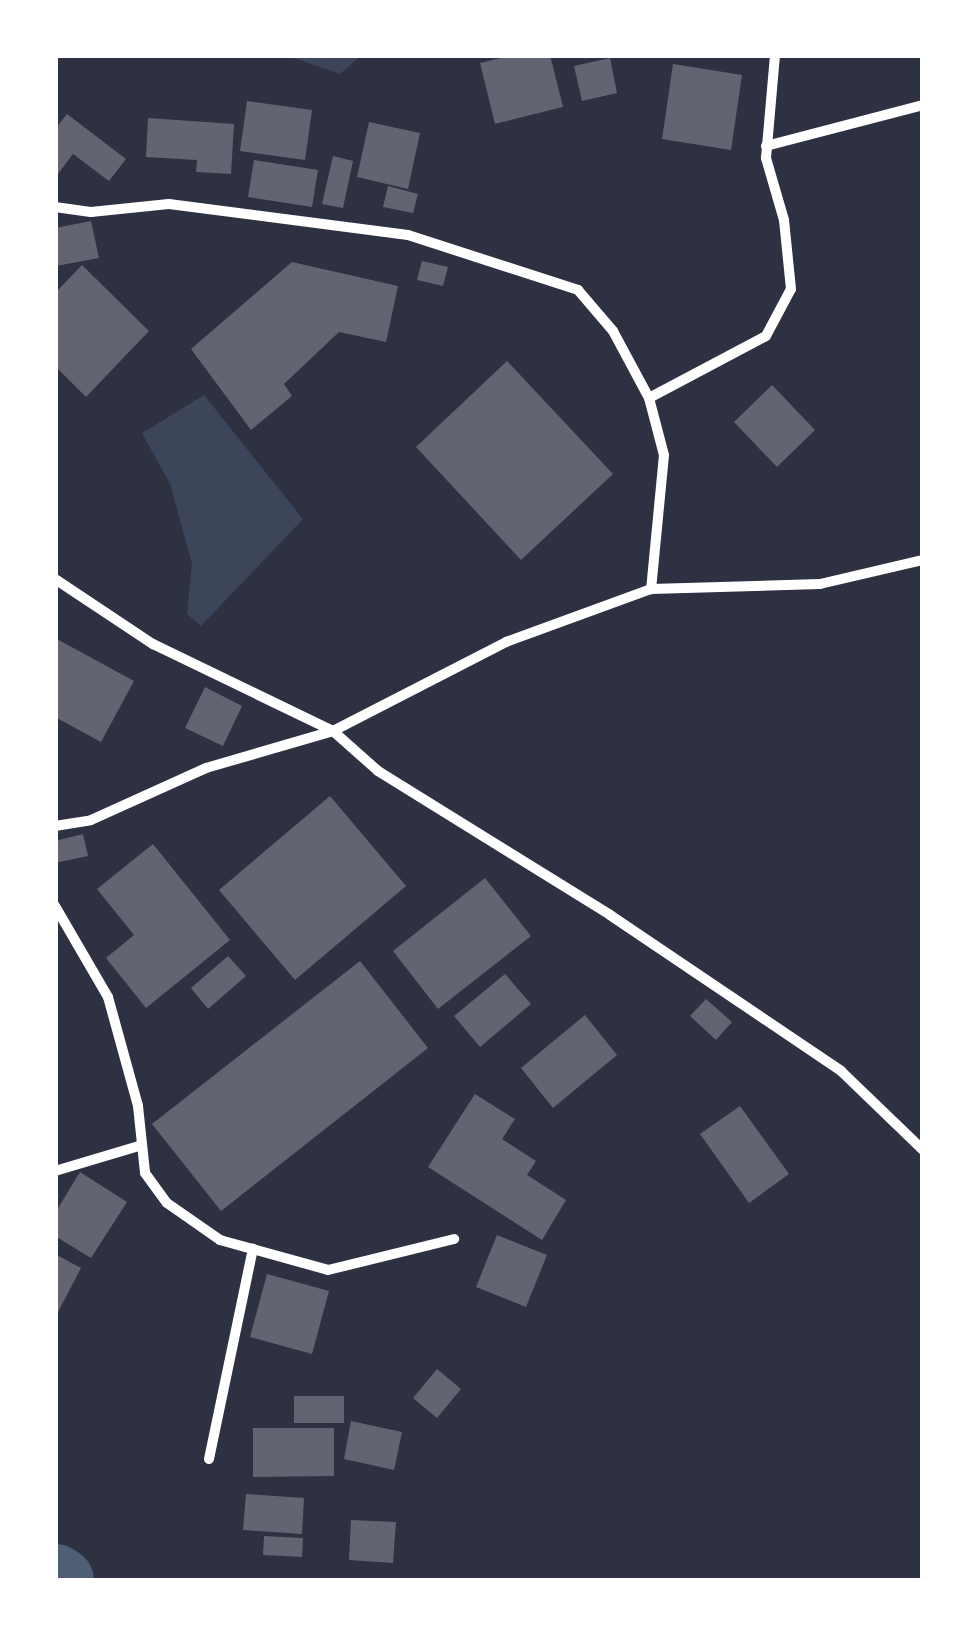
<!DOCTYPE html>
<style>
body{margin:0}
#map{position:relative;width:978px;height:1636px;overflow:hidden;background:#2d3142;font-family:Manrope,sans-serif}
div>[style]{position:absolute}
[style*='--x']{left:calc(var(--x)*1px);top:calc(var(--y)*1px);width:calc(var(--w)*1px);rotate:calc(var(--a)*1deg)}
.green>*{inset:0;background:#3c4559}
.river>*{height:68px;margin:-34px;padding:0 34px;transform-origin:34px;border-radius:34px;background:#4f5d75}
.building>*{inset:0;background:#626471}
.minor>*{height:10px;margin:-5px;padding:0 5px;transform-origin:5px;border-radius:5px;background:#fff}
span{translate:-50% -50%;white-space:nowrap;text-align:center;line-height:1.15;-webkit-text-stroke:9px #fff;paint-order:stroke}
.frame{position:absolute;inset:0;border:58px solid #fff;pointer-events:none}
</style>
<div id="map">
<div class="green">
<div style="clip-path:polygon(285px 55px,362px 55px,340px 74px)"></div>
<div style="clip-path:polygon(204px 395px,303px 519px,201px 626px,187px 614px,192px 564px,170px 484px,142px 433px)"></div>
</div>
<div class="river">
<div style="--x:55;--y:1578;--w:6;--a:31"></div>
</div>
<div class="building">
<div style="clip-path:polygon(513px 55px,550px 55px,563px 107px,495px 124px,480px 63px)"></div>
<div style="clip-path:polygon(610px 58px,617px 93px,582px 101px,574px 66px)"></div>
<div style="clip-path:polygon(673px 64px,742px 75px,731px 150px,662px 139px)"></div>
<div style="clip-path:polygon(247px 101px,312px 110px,305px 160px,240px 151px)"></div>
<div style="clip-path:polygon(67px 114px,126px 159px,109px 181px,73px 154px,55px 178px,55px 129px)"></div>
<div style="clip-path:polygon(148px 118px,234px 124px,231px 174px,196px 172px,197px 160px,146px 157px)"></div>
<div style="clip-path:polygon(369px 122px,420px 133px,408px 189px,357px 177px)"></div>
<div style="clip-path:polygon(333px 156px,353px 161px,343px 208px,322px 204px)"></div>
<div style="clip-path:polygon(254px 160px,318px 170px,312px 207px,248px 197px)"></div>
<div style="clip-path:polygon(388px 186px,418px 194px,413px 213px,383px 207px)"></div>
<div style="clip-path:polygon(91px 221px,99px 258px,56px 266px,55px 228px)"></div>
<div style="clip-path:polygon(422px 261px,448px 267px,443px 286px,417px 280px)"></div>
<div style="clip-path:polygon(292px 262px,398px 286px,386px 342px,339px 332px,284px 384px,292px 396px,251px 430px,191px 349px)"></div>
<div style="clip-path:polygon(82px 265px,149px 331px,86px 397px,55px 366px,55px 293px)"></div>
<div style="clip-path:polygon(507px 361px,613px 474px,521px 560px,416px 447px)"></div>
<div style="clip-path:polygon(772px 385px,815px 430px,777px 467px,734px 422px)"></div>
<div style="clip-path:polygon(55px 638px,134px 681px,101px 742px,55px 717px)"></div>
<div style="clip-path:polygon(205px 687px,242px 706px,223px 746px,185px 728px)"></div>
<div style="clip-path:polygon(330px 796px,406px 886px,295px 980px,219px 890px)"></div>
<div style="clip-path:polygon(83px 834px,88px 856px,55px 863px,55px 841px)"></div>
<div style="clip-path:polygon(153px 844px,230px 940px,146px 1008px,106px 958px,134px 935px,97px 889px)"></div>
<div style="clip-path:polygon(485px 878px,531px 936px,438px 1009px,393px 951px)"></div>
<div style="clip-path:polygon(228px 956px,246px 976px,208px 1009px,191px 988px)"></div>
<div style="clip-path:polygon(360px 961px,428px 1048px,221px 1211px,152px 1124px)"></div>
<div style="clip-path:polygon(505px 974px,531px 1004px,480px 1047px,454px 1016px)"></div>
<div style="clip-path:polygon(706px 999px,732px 1022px,716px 1040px,690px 1016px)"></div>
<div style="clip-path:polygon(585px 1015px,617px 1055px,553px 1108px,521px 1068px)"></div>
<div style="clip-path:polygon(475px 1094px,515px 1119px,502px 1139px,536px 1161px,527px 1175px,566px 1200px,542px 1240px,428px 1167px)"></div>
<div style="clip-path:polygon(740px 1106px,789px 1174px,749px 1203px,700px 1134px)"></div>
<div style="clip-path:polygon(80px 1172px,127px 1202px,91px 1258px,55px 1236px,55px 1213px)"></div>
<div style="clip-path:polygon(497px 1235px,547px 1255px,526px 1307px,476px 1287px)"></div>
<div style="clip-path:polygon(55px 1254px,81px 1268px,55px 1318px)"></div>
<div style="clip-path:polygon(267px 1274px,329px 1291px,312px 1354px,250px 1337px)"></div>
<div style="clip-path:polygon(437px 1369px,461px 1389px,437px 1418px,413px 1398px)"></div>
<div style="clip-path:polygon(294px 1396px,344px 1396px,344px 1423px,294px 1423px)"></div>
<div style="clip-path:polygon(351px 1421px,402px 1432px,394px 1470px,344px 1459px)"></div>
<div style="clip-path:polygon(253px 1428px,334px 1428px,334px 1476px,253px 1477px)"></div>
<div style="clip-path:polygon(246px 1494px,304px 1498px,302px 1534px,243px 1530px)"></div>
<div style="clip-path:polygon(351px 1520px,396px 1522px,393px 1563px,349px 1560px)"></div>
<div style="clip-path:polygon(264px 1536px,303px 1538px,302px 1557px,263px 1555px)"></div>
</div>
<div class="minor">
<div style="--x:766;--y:146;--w:162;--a:-14.6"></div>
<div style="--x:55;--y:207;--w:36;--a:8"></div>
<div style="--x:91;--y:212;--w:78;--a:-5.9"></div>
<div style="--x:169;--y:204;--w:241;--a:7.4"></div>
<div style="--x:408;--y:235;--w:179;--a:17.9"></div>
<div style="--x:578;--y:290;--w:54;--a:49.5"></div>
<div style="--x:613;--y:331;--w:76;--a:61.8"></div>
<div style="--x:649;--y:398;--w:59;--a:75.3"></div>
<div style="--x:664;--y:455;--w:135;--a:95.5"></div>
<div style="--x:649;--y:398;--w:132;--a:-27.9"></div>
<div style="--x:766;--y:336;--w:53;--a:-62"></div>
<div style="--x:791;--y:289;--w:69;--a:-95.8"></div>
<div style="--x:784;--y:220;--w:65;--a:-106.2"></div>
<div style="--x:766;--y:158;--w:103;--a:-85"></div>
<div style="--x:55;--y:579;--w:118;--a:33.6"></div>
<div style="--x:153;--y:644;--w:200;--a:25.8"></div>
<div style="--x:333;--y:731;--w:60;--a:41.6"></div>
<div style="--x:378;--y:771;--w:273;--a:31.8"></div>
<div style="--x:610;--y:915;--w:279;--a:34"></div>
<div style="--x:841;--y:1071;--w:114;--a:43.9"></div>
<div style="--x:55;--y:826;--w:36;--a:-9"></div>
<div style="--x:91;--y:820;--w:126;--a:-24.3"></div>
<div style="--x:206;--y:768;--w:132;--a:-16.2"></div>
<div style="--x:333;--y:731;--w:195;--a:-27.2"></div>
<div style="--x:506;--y:642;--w:154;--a:-20.1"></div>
<div style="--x:651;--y:589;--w:169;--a:-1.7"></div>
<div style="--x:820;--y:584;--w:106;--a:-13.1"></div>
<div style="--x:55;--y:906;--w:105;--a:59.8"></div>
<div style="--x:108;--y:997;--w:113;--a:74.6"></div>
<div style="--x:138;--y:1106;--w:67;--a:84"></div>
<div style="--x:145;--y:1173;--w:37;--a:54"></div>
<div style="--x:167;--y:1203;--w:65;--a:34.9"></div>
<div style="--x:220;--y:1240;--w:112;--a:15.5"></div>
<div style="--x:328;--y:1270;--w:130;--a:-13.8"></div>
<div style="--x:55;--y:1171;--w:91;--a:-16.6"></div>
<div style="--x:209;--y:1459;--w:215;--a:-78.2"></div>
</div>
<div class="frame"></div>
</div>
